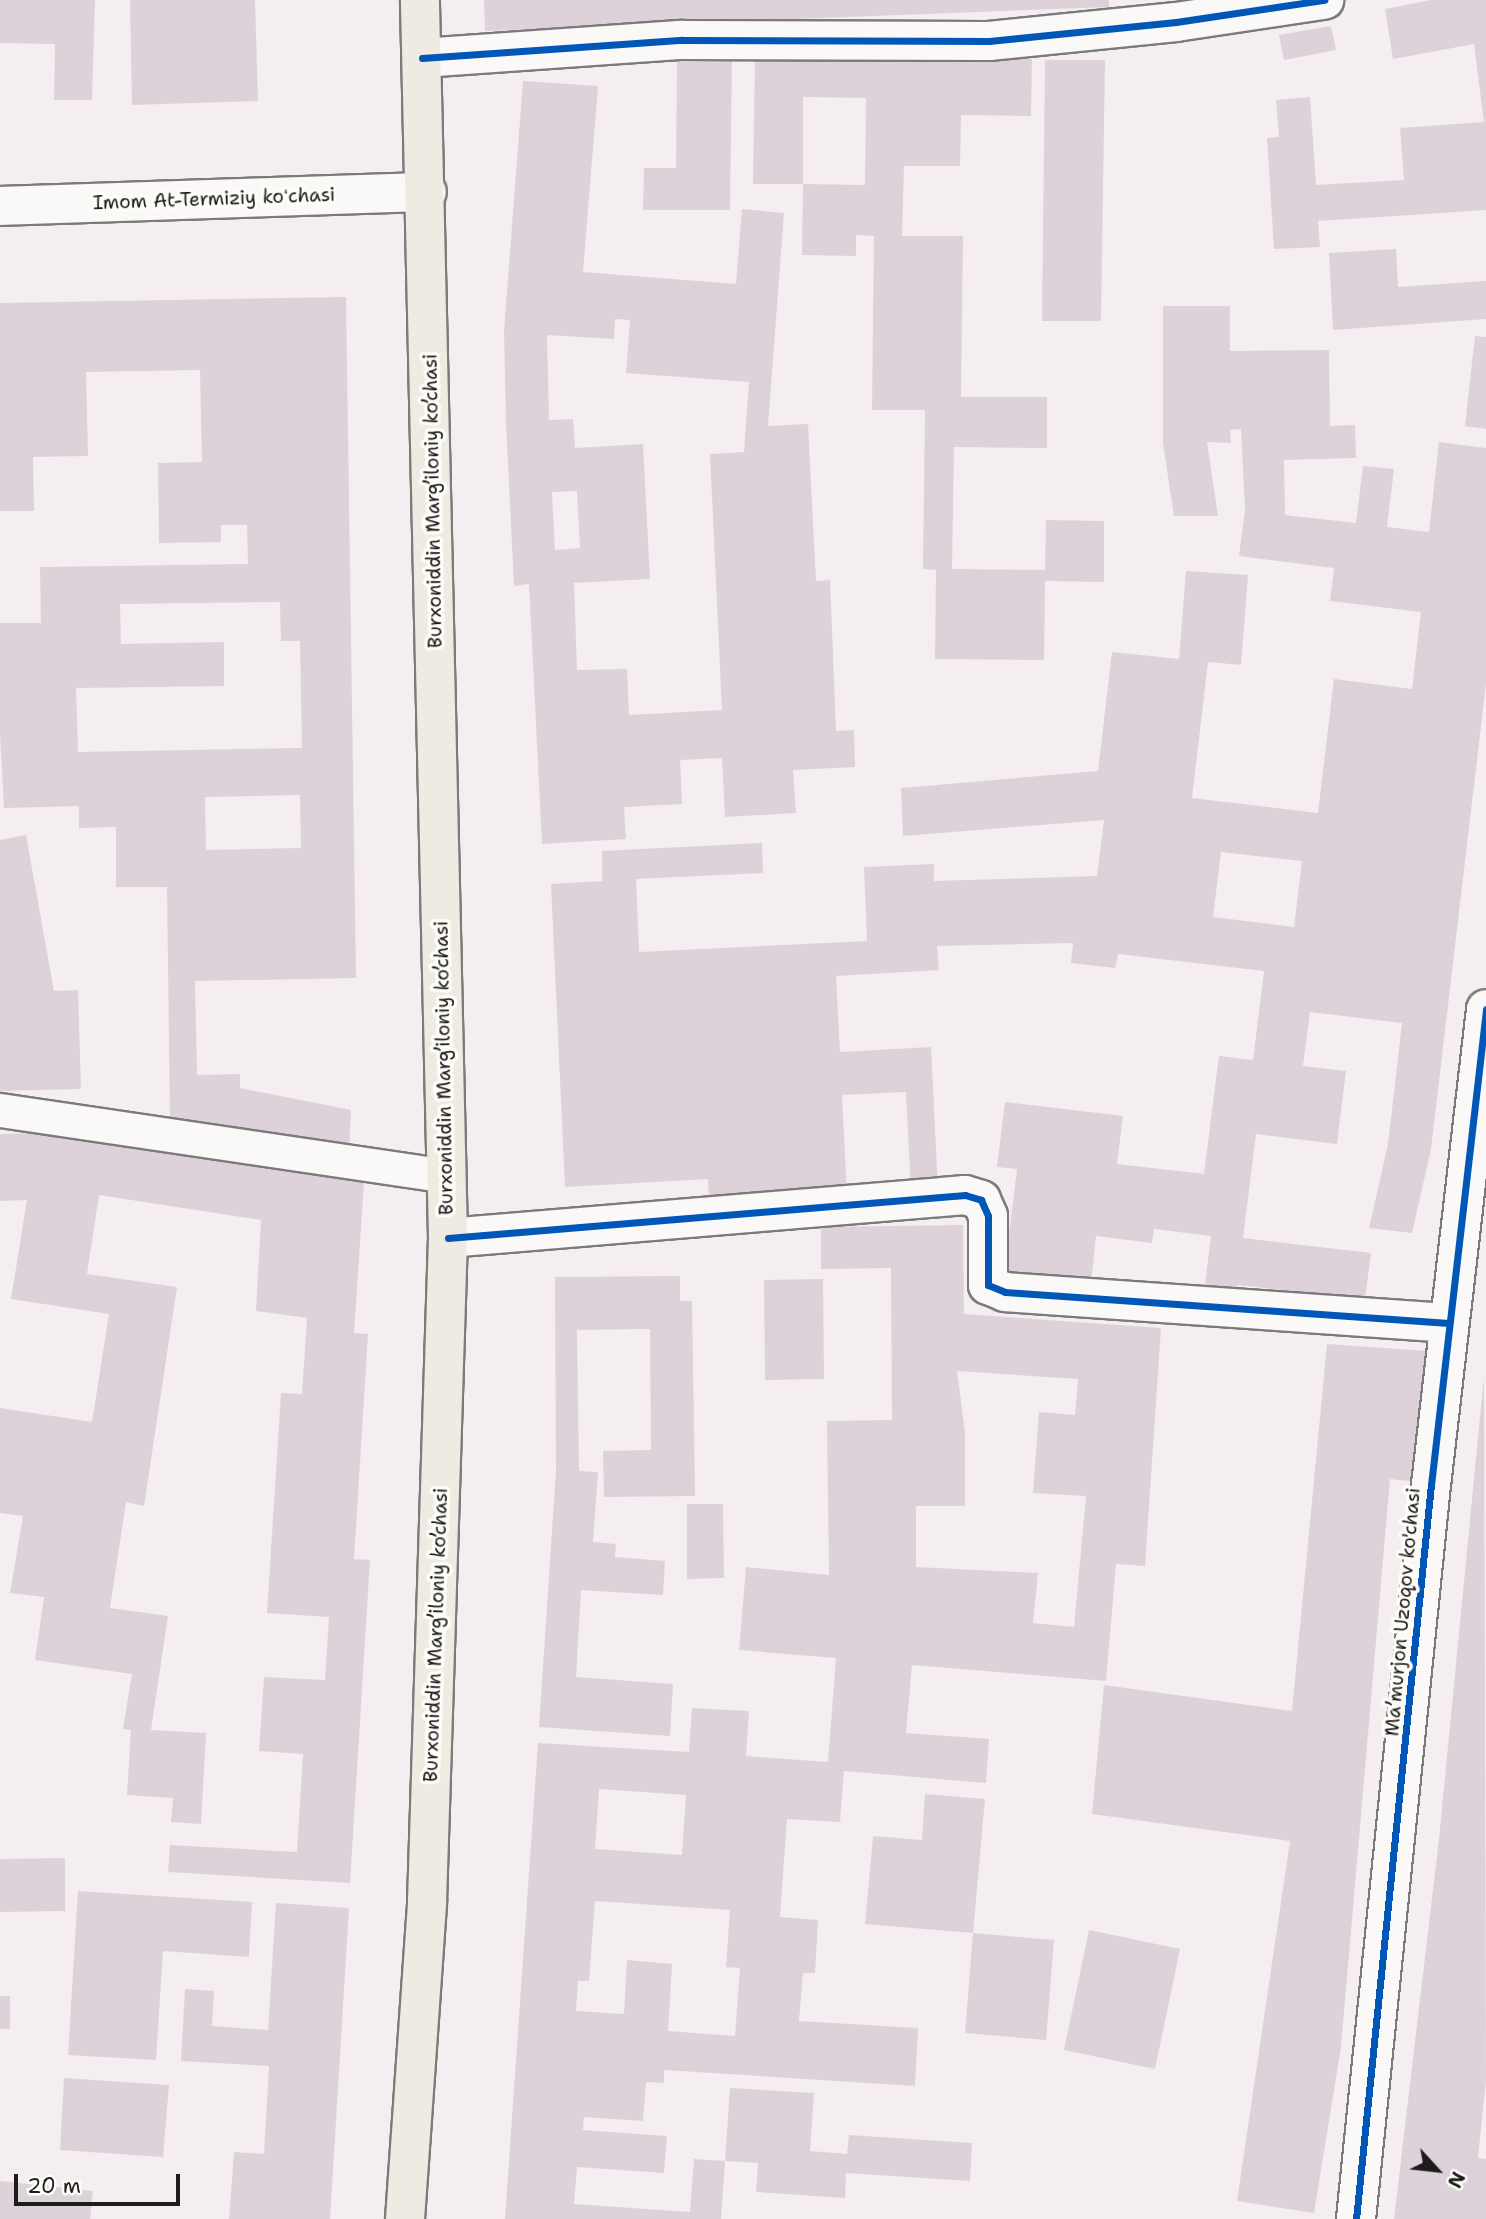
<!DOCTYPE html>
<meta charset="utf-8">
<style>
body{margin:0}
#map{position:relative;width:1486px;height:2219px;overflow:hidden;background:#f4eef0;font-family:"Shantell Sans",sans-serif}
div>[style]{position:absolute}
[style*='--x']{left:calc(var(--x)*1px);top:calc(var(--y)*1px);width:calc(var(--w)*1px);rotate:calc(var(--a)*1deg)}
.building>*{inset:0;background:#ddd2da}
.roads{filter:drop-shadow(2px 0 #7d7a7b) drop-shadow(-2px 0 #7d7a7b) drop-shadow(0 2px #7d7a7b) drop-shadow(0 -2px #7d7a7b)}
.lane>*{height:33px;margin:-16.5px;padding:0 16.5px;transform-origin:16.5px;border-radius:16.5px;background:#faf9f8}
.street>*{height:38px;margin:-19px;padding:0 19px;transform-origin:19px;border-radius:19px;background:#faf9f8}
.primary>*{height:38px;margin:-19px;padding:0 19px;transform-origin:19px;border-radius:19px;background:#efebe2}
.cycleway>*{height:7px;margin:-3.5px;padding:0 3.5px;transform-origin:3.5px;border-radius:3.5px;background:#0057b8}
span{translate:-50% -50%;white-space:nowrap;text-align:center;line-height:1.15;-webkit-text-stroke:7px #fdfcf7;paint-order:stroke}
.street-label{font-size:19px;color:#1c1c1c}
.north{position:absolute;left:1402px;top:2135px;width:70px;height:70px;-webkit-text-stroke:5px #fdfcf7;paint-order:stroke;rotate:117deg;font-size:19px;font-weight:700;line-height:28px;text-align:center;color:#1c1c1c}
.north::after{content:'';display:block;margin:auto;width:24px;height:32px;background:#1c1c1c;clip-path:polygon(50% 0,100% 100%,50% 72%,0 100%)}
.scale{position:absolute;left:14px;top:2174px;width:166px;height:32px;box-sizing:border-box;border:4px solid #1c1c1c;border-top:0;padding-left:9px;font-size:21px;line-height:24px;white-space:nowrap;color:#1c1c1c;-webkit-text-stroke:5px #fdfcf7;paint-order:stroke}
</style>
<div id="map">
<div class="building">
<div style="clip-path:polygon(0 0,95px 0,92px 100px,54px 100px,55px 44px,0 43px)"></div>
<div style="clip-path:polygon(130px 0,255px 0,258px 101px,132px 105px)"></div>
<div style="clip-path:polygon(484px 0,1109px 0,1109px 7px,485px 31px)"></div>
<div style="clip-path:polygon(1431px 0,1486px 0,1486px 210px,1318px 221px,1320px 247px,1274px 249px,1267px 138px,1279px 137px,1276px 100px,1310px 97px,1316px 185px,1404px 180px,1400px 128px,1484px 122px,1474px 44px,1393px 59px,1385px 9px)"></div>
<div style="clip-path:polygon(1331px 26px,1336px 50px,1284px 60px,1279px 35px)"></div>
<div style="clip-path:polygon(677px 56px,732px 56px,730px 210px,643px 210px,644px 168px,676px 168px)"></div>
<div style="clip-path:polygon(755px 57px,1032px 59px,1031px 116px,961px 115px,960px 166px,904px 166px,902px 236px,963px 236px,961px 397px,1047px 397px,1047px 448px,954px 447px,952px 569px,1045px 570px,1046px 520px,1104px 521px,1104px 582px,1045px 581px,1044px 660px,935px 659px,936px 570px,923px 569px,925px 410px,872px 410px,874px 236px,856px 235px,856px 256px,802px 255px,803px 184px,865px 185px,866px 98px,803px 97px,803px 184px,753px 184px)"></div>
<div style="clip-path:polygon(1045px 60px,1105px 60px,1101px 321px,1042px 321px)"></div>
<div style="clip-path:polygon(evenodd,523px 81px,598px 86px,583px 272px,736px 284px,742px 209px,784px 213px,768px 426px,808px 424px,816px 581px,830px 580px,836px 731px,854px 730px,855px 767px,793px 770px,796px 813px,725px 817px,722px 758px,680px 760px,682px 804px,624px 807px,626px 839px,542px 844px,529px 584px,514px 586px,506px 422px,504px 331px,523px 81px,615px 319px,630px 320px,626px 373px,749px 382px,744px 452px,710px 454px,722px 710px,629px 715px,627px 669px,577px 670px,574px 583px,650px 579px,643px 444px,575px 448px,573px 419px,549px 420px,547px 335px,614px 339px,615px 319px,523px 81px,577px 491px,580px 548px,555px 550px,552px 492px,577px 491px)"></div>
<div style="clip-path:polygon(1396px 249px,1398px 287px,1486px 281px,1486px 319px,1333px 330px,1329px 253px)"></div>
<div style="clip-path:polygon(evenodd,346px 297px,356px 978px,195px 981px,197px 1075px,240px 1074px,240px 1088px,351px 1110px,349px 1154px,170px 1119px,167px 887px,116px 887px,116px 827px,79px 828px,79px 806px,4px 808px,0 734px,0 623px,41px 623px,40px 567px,248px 564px,247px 525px,221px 525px,221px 542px,159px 543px,158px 463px,202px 462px,200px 370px,86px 372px,88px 456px,33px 457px,34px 511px,0 511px,0 303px,346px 297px,280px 602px,281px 641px,300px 641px,302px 748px,78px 752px,76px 688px,224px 686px,224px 642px,121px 644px,120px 604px,280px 602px,346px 297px,300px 795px,301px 848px,206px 850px,205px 797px,300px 795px)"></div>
<div style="clip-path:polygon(evenodd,1163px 306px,1230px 306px,1230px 351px,1329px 350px,1330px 426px,1355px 425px,1356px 458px,1284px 460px,1285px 515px,1356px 523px,1363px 466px,1394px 469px,1387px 527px,1429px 532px,1439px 442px,1486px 448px,1486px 684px,1431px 1149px,1412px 1233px,1369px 1228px,1388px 1144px,1402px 1023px,1310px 1012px,1303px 1066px,1346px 1071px,1337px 1144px,1256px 1134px,1243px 1238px,1371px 1253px,1365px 1299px,1238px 1285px,1235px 1304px,1203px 1300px,1211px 1236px,1154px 1229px,1152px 1243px,1096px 1236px,1090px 1294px,1003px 1283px,1017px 1169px,997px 1167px,1005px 1102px,1123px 1116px,1117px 1164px,1204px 1174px,1219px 1056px,1253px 1060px,1264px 971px,1118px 954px,1115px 968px,1071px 963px,1073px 943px,937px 946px,939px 970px,836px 976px,840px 1052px,931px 1047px,938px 1190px,911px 1192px,906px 1092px,842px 1095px,847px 1195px,709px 1202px,708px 1179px,565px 1187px,551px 884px,602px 881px,602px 851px,762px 843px,763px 873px,636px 879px,639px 952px,867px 941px,864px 867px,934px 864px,934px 881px,1097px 876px,1104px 820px,903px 836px,901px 788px,1098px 771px,1112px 652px,1179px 659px,1186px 571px,1248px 575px,1241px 665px,1208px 662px,1192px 798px,1318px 813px,1334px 679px,1412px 689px,1421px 612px,1330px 601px,1334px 568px,1239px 556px,1245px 510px,1241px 429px,1230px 430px,1231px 443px,1207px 442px,1218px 516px,1174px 516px,1163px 443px,1163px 306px,1221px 852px,1302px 861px,1294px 927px,1213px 917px,1221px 852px)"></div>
<div style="clip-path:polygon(1475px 336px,1486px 337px,1486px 429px,1465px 426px)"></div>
<div style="clip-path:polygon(26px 835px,54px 991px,78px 990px,81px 1089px,0 1091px,0 840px)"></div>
<div style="clip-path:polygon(37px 1133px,364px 1182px,354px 1333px,368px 1334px,354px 1559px,370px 1560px,350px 1883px,168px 1872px,170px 1845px,297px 1852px,303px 1754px,259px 1751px,264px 1677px,325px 1680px,329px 1617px,267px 1613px,281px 1393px,302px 1394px,307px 1318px,256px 1311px,261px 1220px,99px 1195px,87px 1274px,177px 1287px,144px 1506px,126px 1502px,110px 1608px,168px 1616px,151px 1730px,206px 1733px,201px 1824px,171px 1822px,173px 1798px,127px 1795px,131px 1730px,123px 1729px,132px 1674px,35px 1660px,44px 1597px,10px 1593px,23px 1516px,0 1513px,0 1408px,92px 1422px,109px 1314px,11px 1299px,27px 1200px,0 1201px,0 1134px)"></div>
<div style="clip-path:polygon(evenodd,963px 1225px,964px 1314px,1161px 1328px,1145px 1566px,1116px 1564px,1106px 1681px,912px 1665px,906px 1733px,989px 1739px,986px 1783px,844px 1771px,840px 1822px,787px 1819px,780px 1917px,818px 1920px,815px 1973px,803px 1973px,799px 2021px,918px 2028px,915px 2086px,664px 2070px,664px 2083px,646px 2082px,643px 2121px,584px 2117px,583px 2130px,667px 2136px,664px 2173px,577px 2167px,574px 2204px,690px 2212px,694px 2159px,725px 2161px,721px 2219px,505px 2219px,538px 1743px,689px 1752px,692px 1708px,749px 1711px,746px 1756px,828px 1762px,836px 1658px,739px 1650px,746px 1567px,829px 1575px,827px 1421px,892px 1420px,891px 1268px,821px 1269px,821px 1227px,963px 1225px,957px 1371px,1078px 1379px,1075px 1415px,1039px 1412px,1033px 1493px,1086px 1496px,1074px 1627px,1033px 1623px,1038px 1573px,916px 1567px,916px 1506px,965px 1506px,965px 1432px,957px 1371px,963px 1225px,599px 1789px,686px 1795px,682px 1855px,595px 1849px,599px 1789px,963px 1225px,595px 1901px,730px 1910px,726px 1967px,740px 1968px,735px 2036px,668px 2031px,672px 1964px,627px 1960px,624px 2014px,576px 2011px,578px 1981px,589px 1981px,595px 1901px)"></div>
<div style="clip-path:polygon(680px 1276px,680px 1301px,692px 1301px,695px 1496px,604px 1497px,603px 1451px,651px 1450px,650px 1329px,577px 1330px,579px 1471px,598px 1472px,593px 1542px,616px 1544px,615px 1557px,665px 1561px,663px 1595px,581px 1590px,576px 1677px,673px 1684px,670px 1736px,539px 1727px,556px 1471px,555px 1277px)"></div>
<div style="clip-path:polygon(823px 1279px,824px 1379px,765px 1380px,764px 1280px)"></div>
<div style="clip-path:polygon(1327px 1344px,1428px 1351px,1418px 1482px,1390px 1479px,1341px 2047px,1314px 2213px,1237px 2201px,1290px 1841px,1092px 1814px,1104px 1685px,1292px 1711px)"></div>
<div style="clip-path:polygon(1484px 1376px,1486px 2080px,1478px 2158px,1486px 2159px,1486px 2219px,1394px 2219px,1439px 1839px)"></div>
<div style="clip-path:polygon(687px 1504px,723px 1504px,724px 1578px,687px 1579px)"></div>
<div style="clip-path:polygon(925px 1794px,985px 1799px,973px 1933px,865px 1924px,873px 1836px,922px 1840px)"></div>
<div style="clip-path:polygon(65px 1858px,65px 1911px,0 1912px,0 1859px)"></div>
<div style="clip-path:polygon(78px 1891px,252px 1902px,249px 1957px,163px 1951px,156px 2060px,68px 2055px)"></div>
<div style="clip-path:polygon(276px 1903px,349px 1908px,330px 2219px,229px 2219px,234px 2152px,264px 2154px,269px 2066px,181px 2061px,185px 1989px,214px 1991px,212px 2026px,268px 2030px)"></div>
<div style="clip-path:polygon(1089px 1930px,1180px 1949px,1155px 2069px,1064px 2050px)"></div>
<div style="clip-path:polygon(973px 1933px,1054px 1940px,1046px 2040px,965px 2033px)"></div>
<div style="clip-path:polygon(0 1996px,10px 1996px,10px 2029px,0 2029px)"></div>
<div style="clip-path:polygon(64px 2078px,169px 2085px,163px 2157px,60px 2150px)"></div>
<div style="clip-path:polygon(730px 2088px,814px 2093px,810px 2151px,847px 2154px,849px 2135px,972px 2143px,970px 2181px,846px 2173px,845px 2198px,756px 2192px,758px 2163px,725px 2161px)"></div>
<div style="clip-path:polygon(0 2181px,93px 2191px,90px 2219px,0 2219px)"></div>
</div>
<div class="roads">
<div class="lane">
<div style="--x:0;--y:1110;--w:451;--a:8.4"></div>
</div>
<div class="street">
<div style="--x:422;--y:58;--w:261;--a:-4"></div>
<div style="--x:682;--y:40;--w:307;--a:0.2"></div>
<div style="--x:989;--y:41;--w:188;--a:-5.8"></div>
<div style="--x:1176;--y:22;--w:150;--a:-8.5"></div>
<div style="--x:0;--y:206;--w:427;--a:-1.9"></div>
<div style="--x:448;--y:1238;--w:519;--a:-4.75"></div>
<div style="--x:965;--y:1195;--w:17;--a:17"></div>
<div style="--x:981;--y:1200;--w:17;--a:66"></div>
<div style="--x:988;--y:1216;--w:69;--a:90"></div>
<div style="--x:988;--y:1285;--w:18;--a:22"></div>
<div style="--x:1005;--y:1292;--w:445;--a:4"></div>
<div style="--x:1356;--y:2219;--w:738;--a:-84.17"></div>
<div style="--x:1431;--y:1485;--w:479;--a:-83.4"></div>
</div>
<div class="primary">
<div style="--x:405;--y:2219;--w:318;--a:-86"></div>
<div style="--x:427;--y:1902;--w:664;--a:-88.19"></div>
<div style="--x:448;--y:1238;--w:1238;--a:-91.3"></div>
</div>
</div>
<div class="cycleway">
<div style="--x:422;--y:58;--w:261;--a:-4"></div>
<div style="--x:682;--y:40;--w:307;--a:0.2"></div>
<div style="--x:989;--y:41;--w:188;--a:-5.8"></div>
<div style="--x:1176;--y:22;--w:150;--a:-8.5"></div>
<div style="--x:448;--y:1238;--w:519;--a:-4.75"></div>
<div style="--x:965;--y:1195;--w:17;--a:17"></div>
<div style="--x:981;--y:1200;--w:17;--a:66"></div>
<div style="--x:988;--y:1216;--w:69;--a:90"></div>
<div style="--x:988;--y:1285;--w:18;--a:22"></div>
<div style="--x:1005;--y:1292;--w:445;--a:4"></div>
<div style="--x:1356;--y:2219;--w:738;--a:-84.17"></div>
<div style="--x:1431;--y:1485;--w:479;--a:-83.4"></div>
</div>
<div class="street-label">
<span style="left:214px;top:199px;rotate:-2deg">Imom At-Termiziy koʻchasi</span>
<span style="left:433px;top:501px;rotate:-91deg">Burxoniddin Marg’iloniy ko’chasi</span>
<span style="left:444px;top:1068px;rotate:-91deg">Burxoniddin Marg’iloniy ko’chasi</span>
<span style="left:1403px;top:1612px;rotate:-85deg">Maʼmurjon Uzoqov ko'chasi</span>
<span style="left:436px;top:1635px;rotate:-88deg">Burxoniddin Marg’iloniy ko’chasi</span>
</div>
<div class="north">N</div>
<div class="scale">20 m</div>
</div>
